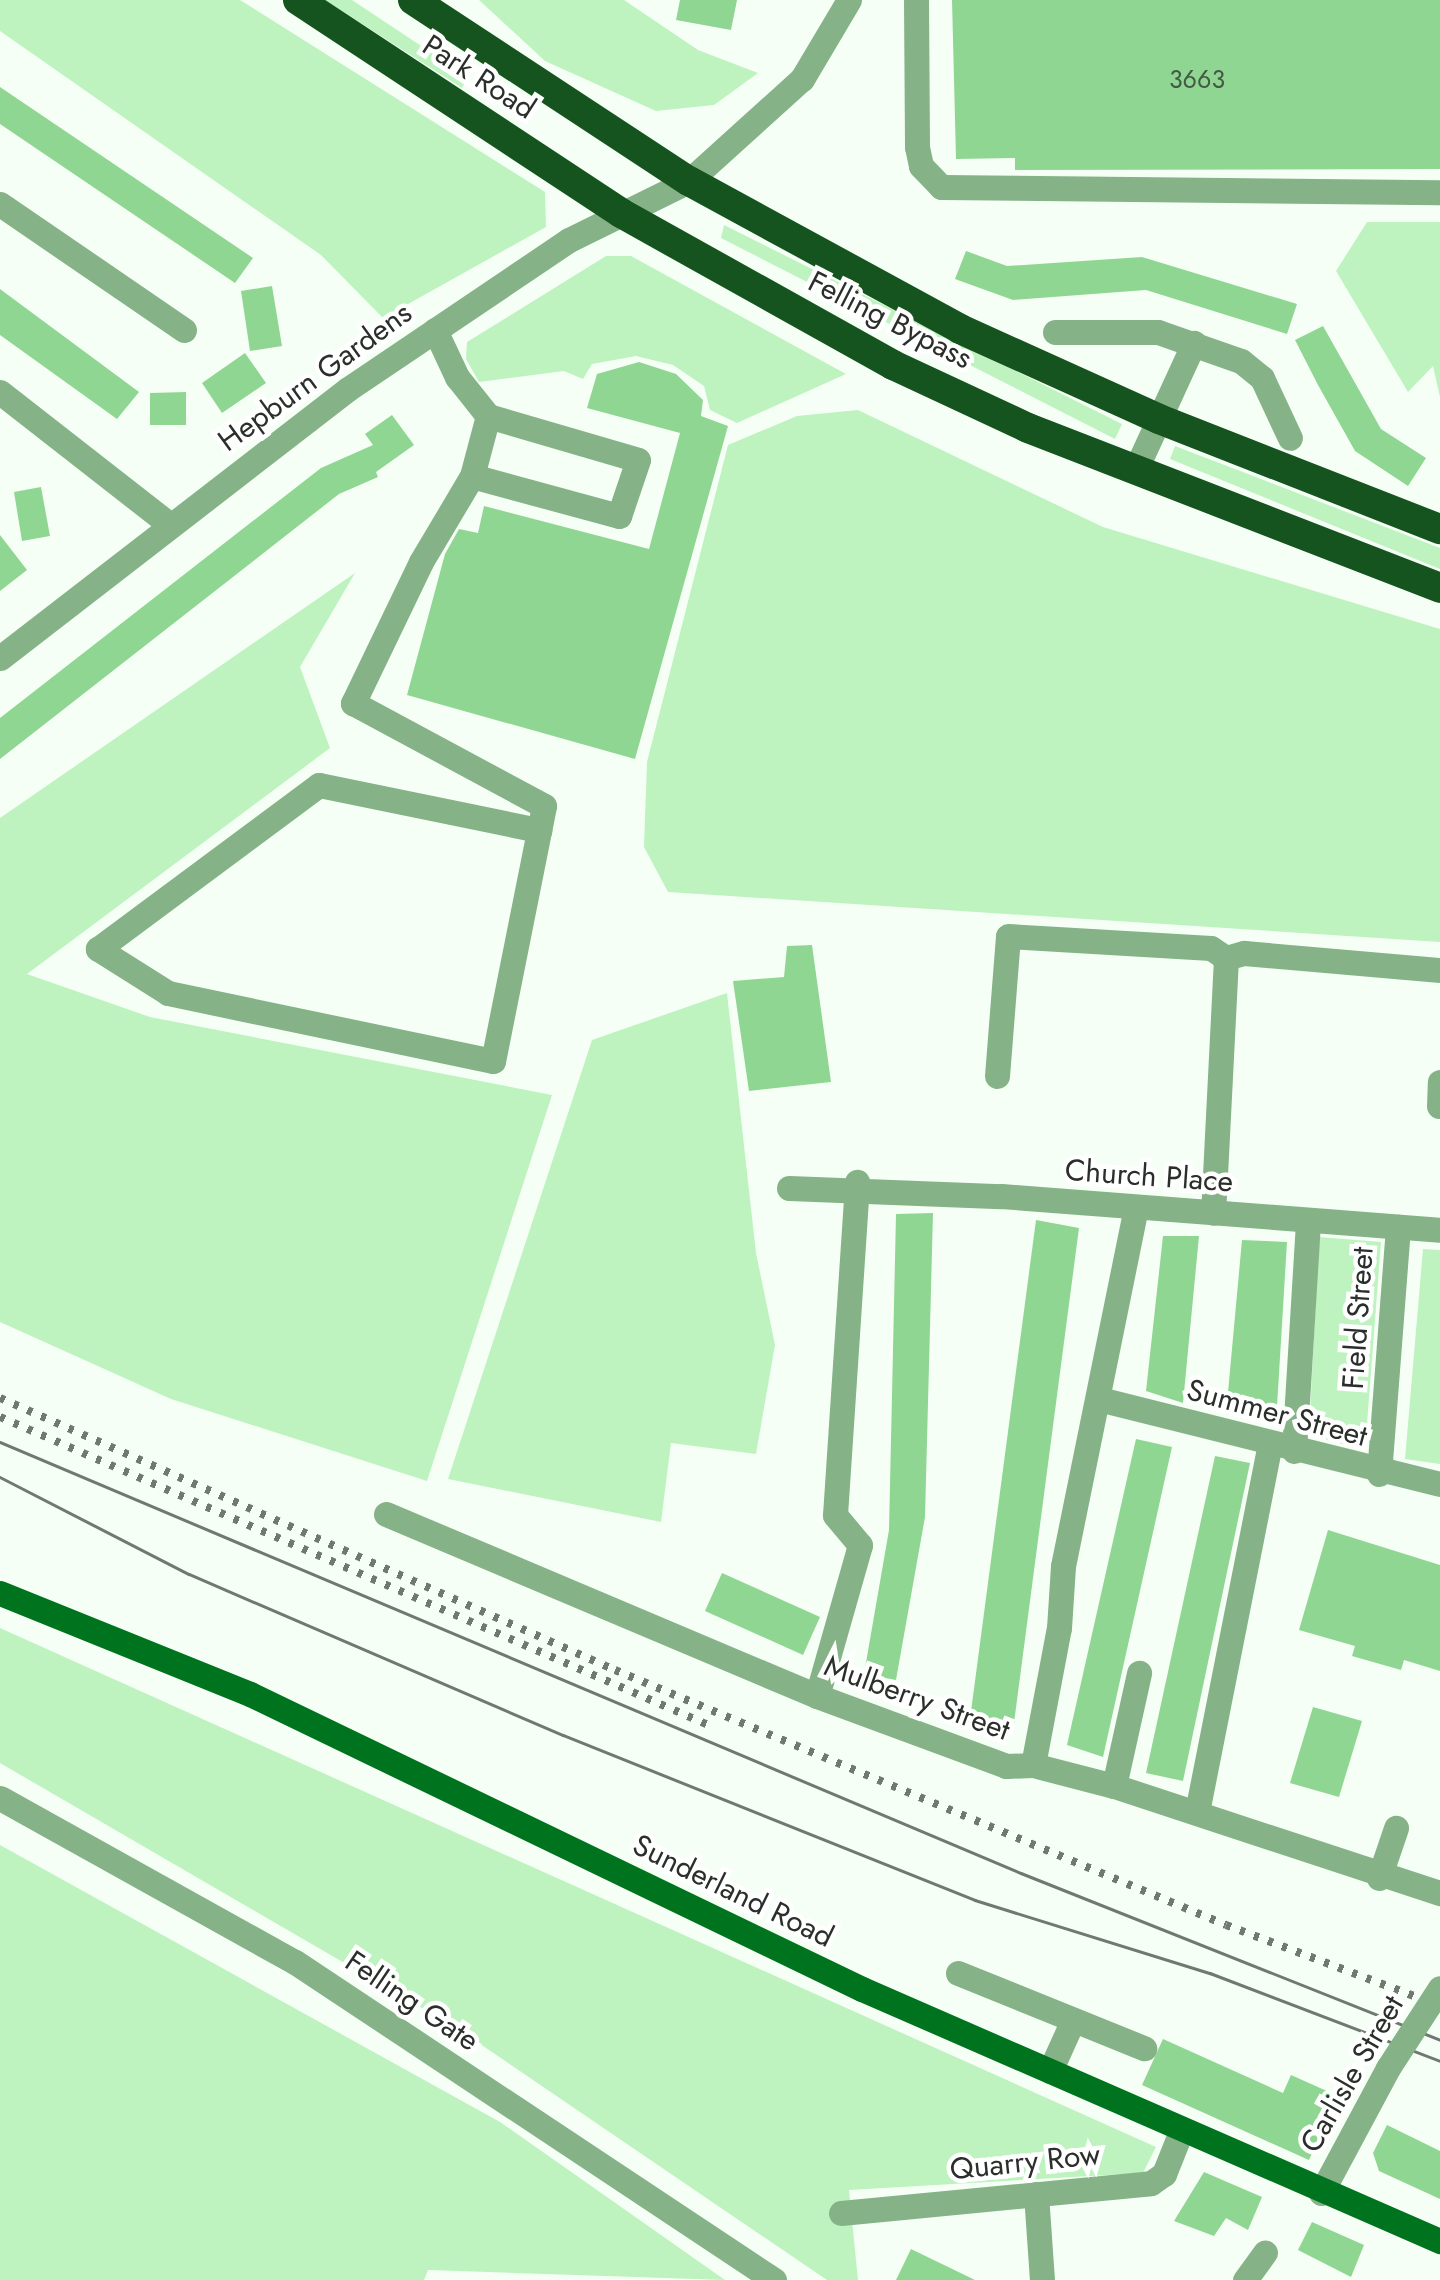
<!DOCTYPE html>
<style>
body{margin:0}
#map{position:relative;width:1440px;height:2280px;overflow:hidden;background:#f5fff5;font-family:Jost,sans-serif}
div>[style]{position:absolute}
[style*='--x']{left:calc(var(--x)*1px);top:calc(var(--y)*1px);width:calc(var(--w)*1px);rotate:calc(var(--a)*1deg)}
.green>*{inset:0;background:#bef3c0}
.building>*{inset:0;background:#90d693}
.minor>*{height:25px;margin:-12.5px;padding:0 12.5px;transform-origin:12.5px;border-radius:12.5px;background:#85b387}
.major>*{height:25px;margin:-12.5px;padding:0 12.5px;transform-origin:12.5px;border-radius:12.5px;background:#00731e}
.highway>*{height:30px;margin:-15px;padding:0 15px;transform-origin:15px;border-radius:15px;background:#15541e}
.tram>*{height:2.5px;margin:-1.25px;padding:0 1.25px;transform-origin:1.25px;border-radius:1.25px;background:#717771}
.rail>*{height:8px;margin-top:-4px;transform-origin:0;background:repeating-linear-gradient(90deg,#717771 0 5px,transparent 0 15px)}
.minor-bridge>*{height:25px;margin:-12.5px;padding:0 12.5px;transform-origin:12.5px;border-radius:12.5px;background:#85b387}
span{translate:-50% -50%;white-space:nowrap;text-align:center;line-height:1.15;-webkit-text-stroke:9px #fff;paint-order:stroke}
.number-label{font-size:25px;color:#445945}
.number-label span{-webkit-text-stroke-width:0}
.street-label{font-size:30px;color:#2b2f2b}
</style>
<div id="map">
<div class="green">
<div style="clip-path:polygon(0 0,240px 0,545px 192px,546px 227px,383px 318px,321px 255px,0 31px)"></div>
<div style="clip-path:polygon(325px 0,352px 0,468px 77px,462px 88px)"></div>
<div style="clip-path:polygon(479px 0,624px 0,698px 50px,758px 73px,714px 105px,656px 111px,545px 61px)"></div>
<div style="clip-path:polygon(1367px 222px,1440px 222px,1440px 397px,1433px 366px,1408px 392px,1336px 271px)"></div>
<div style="clip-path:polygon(724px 225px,1122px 424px,1115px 439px,721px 238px)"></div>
<div style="clip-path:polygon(606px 256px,631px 256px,846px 374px,737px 423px,710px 410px,704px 386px,673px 365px,636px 356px,592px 364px,583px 379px,564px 371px,479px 382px,466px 359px,467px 342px)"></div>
<div style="clip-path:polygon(858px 410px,1103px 527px,1440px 629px,1440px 942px,668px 892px,644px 847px,647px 762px,728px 445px,797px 416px)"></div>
<div style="clip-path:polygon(1175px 446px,1440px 548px,1440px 569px,1170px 459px)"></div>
<div style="clip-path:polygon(355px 573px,300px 667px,330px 748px,27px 974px,150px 1017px,552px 1095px,427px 1481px,171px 1399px,0 1322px,0 818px)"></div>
<div style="clip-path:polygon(727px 993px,756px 1253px,775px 1345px,756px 1454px,671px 1443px,661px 1522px,448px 1479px,592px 1040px)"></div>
<div style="clip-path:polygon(1319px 1237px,1381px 1242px,1365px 1450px,1309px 1435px)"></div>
<div style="clip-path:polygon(1423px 1249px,1440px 1250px,1440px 1464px,1405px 1459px)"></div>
<div style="clip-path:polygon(0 1628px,1156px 2147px,1143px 2173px,849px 2190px,858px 2280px,827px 2280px,458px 2029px,0 1763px)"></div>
<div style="clip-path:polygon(0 1845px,500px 2122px,725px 2280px,428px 2270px,424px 2280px,0 2280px)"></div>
</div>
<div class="building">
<div style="clip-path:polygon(680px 0,737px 0,731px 30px,676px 20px)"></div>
<div style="clip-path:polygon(952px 0,1440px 0,1440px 169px,1015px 170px,1015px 158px,956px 159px)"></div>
<div style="clip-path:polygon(0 87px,253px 258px,235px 283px,0 124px)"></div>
<div style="clip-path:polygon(966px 251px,1007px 266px,1142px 257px,1297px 304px,1287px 334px,1146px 290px,1013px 300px,955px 279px)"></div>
<div style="clip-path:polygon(272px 286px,282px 346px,250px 351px,241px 291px)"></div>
<div style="clip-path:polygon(0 289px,139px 392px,117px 419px,0 335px)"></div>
<div style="clip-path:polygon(1323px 326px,1381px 429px,1426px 458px,1408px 486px,1355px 451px,1318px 385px,1295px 340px)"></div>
<div style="clip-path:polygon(245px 353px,266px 383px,222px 413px,202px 383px)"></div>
<div style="clip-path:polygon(639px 362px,676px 374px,703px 400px,701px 416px,728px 426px,635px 759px,407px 695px,445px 554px,459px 529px,478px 533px,484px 506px,649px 549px,680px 433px,587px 408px,597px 374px)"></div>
<div style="clip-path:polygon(186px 392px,186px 425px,150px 425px,150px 393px)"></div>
<div style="clip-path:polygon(392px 415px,414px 445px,376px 472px,378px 477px,339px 494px,0 759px,0 718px,321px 468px,373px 445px,365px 434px)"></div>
<div style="clip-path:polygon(41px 487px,50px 536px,22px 541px,14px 492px)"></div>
<div style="clip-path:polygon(0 535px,27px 570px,0 591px)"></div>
<div style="clip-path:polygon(812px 945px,831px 1082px,749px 1091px,733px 981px,784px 977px,787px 946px)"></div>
<div style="clip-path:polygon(933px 1213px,925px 1517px,896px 1680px,864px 1674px,889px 1530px,896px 1214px)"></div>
<div style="clip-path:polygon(1036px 1220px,1079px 1228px,1014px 1723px,970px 1719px)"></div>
<div style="clip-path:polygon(1163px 1236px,1199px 1236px,1183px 1403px,1146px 1391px)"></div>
<div style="clip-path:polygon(1242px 1240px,1287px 1242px,1276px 1423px,1226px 1414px)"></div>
<div style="clip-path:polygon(1136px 1439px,1172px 1447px,1103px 1757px,1067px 1745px)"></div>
<div style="clip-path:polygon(1215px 1456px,1250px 1463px,1183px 1781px,1146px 1773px)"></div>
<div style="clip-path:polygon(1328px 1530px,1440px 1565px,1440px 1671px,1404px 1660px,1401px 1670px,1352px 1656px,1355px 1646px,1299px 1630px)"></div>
<div style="clip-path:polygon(722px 1573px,820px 1617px,803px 1655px,705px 1611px)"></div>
<div style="clip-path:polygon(1313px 1707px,1362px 1721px,1339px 1797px,1290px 1783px)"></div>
<div style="clip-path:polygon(1163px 2039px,1283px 2093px,1291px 2075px,1338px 2096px,1309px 2160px,1142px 2085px)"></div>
<div style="clip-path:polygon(1387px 2125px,1440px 2151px,1440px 2199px,1379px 2171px,1373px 2153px)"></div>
<div style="clip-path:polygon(1204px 2172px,1262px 2197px,1248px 2230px,1226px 2218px,1214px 2236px,1174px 2221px)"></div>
<div style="clip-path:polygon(1312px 2222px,1364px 2245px,1351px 2277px,1298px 2250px)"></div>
<div style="clip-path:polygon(911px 2249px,975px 2280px,896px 2280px)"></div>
</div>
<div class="minor">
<div style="--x:916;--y:0;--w:147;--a:89.6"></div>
<div style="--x:917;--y:147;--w:19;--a:78"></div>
<div style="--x:921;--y:166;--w:29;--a:46"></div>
<div style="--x:941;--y:187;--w:499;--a:0.6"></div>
<div style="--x:0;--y:204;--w:223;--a:34.4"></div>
<div style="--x:435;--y:330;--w:52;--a:64.9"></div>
<div style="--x:457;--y:377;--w:50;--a:51.5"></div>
<div style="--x:488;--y:416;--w:156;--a:16.3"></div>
<div style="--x:638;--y:460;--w:59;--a:108.7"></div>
<div style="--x:619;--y:516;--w:152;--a:-164.8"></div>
<div style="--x:472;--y:476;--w:62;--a:-75.1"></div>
<div style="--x:1055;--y:332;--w:103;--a:0"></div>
<div style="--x:1158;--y:332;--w:88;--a:19.3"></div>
<div style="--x:1241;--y:361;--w:27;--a:39"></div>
<div style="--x:1262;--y:378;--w:66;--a:65"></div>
<div style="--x:0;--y:392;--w:216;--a:38"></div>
<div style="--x:1135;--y:471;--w:141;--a:-65.3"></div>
<div style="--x:472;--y:476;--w:100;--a:120.7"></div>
<div style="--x:421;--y:562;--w:157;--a:115.7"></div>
<div style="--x:353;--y:703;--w:217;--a:28.3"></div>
<div style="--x:544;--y:806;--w:260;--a:101.3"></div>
<div style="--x:493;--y:1061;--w:332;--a:-168.2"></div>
<div style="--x:168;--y:993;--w:83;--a:-147.8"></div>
<div style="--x:98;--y:949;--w:275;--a:-36.6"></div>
<div style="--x:319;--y:785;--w:225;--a:11.6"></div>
<div style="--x:0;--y:658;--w:440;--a:-37.7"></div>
<div style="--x:348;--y:389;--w:267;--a:-34"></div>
<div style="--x:569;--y:240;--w:134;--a:-26.2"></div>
<div style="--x:689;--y:181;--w:152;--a:-42.1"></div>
<div style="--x:802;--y:79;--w:92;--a:-59.3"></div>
<div style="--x:1226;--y:958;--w:19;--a:-16"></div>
<div style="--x:1244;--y:953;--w:197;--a:5"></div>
<div style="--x:997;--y:1076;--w:140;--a:-85.5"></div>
<div style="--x:1008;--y:936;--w:203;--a:3.4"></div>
<div style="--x:1211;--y:948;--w:18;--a:34"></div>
<div style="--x:1226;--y:958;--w:255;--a:92.9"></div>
<div style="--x:1439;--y:1106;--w:24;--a:-88"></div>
<div style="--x:789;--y:1188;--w:212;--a:2.2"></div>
<div style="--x:1001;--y:1196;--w:440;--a:4.4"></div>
<div style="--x:1099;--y:1399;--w:351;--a:14"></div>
<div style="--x:1294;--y:1451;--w:231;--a:-86.5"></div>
<div style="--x:1379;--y:1474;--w:248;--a:-85.6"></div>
<div style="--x:386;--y:1514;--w:468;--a:22.9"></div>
<div style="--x:817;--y:1696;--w:202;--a:20.3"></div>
<div style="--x:1006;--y:1766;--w:27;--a:-2"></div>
<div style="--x:1033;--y:1765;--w:84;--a:14.5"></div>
<div style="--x:1114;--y:1786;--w:343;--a:18.2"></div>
<div style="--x:817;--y:1696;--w:157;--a:-74.1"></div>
<div style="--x:860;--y:1545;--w:39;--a:-130"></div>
<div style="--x:835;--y:1515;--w:334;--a:-86.2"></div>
<div style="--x:1033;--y:1765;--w:139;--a:-79.3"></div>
<div style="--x:1059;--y:1628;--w:62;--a:-86.3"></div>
<div style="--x:1063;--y:1566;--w:365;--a:-78.5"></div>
<div style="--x:1114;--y:1786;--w:116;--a:-77.5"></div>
<div style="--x:0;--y:1798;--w:338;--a:29.1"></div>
<div style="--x:295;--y:1962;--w:575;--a:33.58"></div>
<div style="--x:1197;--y:1812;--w:375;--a:-78.8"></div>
<div style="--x:1379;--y:1878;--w:53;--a:-71.2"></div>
<div style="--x:958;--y:1973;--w:201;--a:22"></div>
<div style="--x:1050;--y:2071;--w:56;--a:-65.7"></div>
<div style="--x:1321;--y:2193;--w:142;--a:-61.8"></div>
<div style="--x:1036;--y:2194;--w:86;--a:86"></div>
<div style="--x:841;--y:2213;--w:311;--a:-5.5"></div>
<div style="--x:1151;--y:2183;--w:16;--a:-35"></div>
<div style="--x:1164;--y:2174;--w:48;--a:-68.2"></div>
<div style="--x:1245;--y:2280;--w:34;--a:-54"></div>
</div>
<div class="major">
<div style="--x:0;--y:1593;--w:270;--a:22"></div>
<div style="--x:250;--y:1694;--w:679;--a:25.74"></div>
<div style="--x:862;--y:1989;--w:631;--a:23.56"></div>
</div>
<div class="highway">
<div style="--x:298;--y:0;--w:387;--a:33.4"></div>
<div style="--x:621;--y:213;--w:312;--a:29.2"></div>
<div style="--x:893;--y:365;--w:149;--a:25"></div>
<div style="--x:1028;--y:428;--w:442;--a:21.2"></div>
<div style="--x:413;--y:0;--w:330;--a:33.3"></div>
<div style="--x:689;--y:181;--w:309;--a:28.6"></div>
<div style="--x:960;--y:329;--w:218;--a:24.3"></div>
<div style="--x:1159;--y:419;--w:302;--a:21.4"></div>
</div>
<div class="tram">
<div style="--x:0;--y:1442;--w:1108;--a:22.89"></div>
<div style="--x:1021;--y:1873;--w:451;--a:21.7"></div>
<div style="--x:0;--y:1477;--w:212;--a:27.2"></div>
<div style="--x:189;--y:1574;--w:407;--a:23.3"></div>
<div style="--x:563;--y:1735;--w:444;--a:21.8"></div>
<div style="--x:975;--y:1900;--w:246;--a:17.3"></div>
<div style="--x:1210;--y:1973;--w:246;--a:20.9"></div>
</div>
<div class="rail">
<div style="--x:0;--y:1398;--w:672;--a:23.86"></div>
<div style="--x:615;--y:1670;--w:662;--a:22.65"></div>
<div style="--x:1226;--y:1925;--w:229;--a:20.7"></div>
<div style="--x:0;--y:1417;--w:777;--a:23.5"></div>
</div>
<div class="minor-bridge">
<div style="--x:1388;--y:2068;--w:95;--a:-57"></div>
</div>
<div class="number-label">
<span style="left:1197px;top:79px">3663</span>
</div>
<div class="street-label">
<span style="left:479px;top:77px;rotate:33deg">Park Road</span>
<span style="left:890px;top:320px;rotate:27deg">Felling Bypass</span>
<span style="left:315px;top:377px;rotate:-36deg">Hepburn Gardens</span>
<span style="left:1149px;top:1176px;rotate:4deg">Church Place</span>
<span style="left:1358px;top:1318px;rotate:-86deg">Field Street</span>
<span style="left:1277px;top:1413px;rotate:15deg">Summer Street</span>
<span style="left:917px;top:1698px;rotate:20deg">Mulberry Street</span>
<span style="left:733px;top:1891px;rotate:26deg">Sunderland Road</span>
<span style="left:412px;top:2001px;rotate:34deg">Felling Gate</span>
<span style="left:1352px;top:2074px;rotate:-60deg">Carlisle Street</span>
<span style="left:1025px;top:2162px;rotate:-6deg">Quarry Row</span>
</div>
</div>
